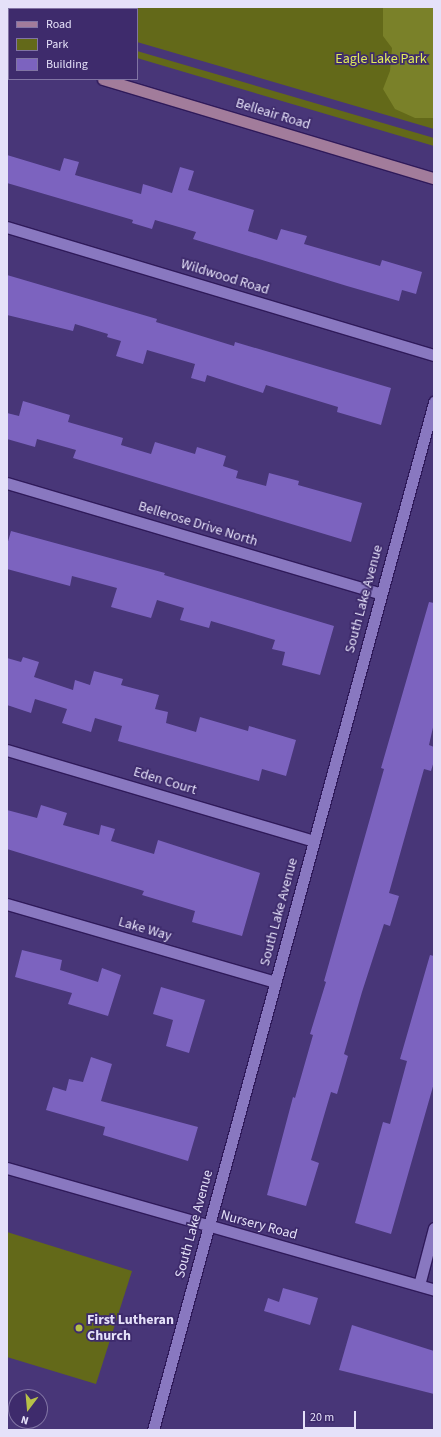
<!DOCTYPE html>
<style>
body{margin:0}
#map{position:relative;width:441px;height:1437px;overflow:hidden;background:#483678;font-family:"Source Sans 3",sans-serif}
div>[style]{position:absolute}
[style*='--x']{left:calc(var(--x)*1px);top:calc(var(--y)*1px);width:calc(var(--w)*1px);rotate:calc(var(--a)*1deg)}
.green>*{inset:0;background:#636919}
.forest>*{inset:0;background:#7a8129}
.building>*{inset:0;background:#7c63bf}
.roads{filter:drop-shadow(1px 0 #2f1a5a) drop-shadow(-1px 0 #2f1a5a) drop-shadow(0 1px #2f1a5a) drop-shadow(0 -1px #2f1a5a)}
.minor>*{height:11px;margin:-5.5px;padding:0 5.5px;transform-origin:5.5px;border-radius:5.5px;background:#8978c0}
.tertiary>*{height:11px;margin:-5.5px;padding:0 5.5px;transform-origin:5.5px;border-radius:5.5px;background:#8978c0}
.secondary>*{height:11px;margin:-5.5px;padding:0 5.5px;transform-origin:5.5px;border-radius:5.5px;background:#a27c9b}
.dots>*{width:11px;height:11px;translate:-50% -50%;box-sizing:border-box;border:2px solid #3e2b6c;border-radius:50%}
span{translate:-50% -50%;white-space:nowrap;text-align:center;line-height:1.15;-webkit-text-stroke:3.5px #3e2b6c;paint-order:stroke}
.park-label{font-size:14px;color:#e1ed5a}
.street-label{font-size:14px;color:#e5e1f9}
.poi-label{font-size:14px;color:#e5e1f9;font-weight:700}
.left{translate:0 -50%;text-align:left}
.frame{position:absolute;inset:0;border:8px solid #e5e1f9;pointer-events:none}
.legend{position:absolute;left:8px;top:8px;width:130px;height:72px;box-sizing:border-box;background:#3e2b6c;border:1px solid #8174a4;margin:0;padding:5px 7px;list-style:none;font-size:12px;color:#e5e1f9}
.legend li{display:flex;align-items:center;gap:8px;height:20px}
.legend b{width:20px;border:1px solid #8174a4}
.north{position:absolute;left:8px;top:1389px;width:40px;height:40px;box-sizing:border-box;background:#3e2b6c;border:1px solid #8174a4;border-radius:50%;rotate:196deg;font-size:11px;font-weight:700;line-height:16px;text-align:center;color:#e5e1f9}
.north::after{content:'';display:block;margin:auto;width:14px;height:18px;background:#b7c148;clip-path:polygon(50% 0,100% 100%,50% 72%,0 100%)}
.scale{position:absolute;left:303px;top:1411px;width:53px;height:18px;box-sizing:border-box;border:2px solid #e5e1f9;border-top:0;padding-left:5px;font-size:12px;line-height:14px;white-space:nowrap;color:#e5e1f9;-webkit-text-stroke:3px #3e2b6c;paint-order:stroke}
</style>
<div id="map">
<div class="green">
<div style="clip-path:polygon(18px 7px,434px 7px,434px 129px,137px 42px,137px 9px)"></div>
<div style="clip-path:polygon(137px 51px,434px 138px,434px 146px,137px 58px)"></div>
<div style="clip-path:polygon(7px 1232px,132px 1271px,96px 1384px,7px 1357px)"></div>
</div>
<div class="forest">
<div style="clip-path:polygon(383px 7px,434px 7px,434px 118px,415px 118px,395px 109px,383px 89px,390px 71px,392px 48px,383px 36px)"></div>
</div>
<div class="building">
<div style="clip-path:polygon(7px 155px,60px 171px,64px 158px,79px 162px,75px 175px,141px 194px,143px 184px,172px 193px,180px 167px,194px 171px,188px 190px,254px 210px,248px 231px,277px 240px,281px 229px,307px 236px,304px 244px,380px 266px,382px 260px,422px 272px,416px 294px,402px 290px,399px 301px,347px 286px,193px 239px,196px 232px,155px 220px,152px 229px,132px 223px,133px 220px,7px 183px)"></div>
<div style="clip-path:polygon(7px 275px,157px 319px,156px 322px,234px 346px,235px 342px,391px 388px,381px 425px,337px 412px,338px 407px,266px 385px,263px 393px,207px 375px,205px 382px,191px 378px,195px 364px,147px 350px,143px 364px,116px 356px,121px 341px,107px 337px,108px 334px,75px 324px,73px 331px,7px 315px)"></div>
<div style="clip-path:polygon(23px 401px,70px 415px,68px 422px,123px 438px,121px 445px,151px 454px,155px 442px,195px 454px,197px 447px,226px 456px,223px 466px,238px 471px,236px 478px,266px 486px,269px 473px,299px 481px,298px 485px,362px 503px,351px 542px,73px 458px,76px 450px,37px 439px,35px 447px,7px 439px,7px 413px,19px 416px)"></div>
<div style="clip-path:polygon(11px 531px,165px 573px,164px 575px,334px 626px,320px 675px,282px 665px,285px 652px,272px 649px,275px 640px,211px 621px,209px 628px,180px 620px,184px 608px,157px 600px,151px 618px,111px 607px,117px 588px,72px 576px,70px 586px,7px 569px,7px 545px)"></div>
<div style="clip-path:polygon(429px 602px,434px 603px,434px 723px,429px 745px,434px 747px,434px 761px,431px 771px,424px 769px,389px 893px,399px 896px,390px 926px,384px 924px,362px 992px,344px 1054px,348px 1056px,337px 1094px,331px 1092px,311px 1160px,319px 1163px,306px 1206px,267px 1195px,293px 1097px,295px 1098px,313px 1035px,310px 1034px,326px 982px,324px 981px,384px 769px,381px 768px)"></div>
<div style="clip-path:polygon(23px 657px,39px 662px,34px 677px,73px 690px,75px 680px,90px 685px,94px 671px,123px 679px,121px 685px,159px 695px,155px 709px,168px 712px,166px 723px,196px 732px,200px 717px,248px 731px,249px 726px,296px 740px,286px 776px,262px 769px,259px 781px,118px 741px,122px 726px,95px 718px,91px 732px,62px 723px,67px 709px,35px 699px,31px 713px,7px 705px,7px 658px,21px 662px)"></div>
<div style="clip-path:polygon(41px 805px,67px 813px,63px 825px,99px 835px,101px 825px,115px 829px,111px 841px,154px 854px,158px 840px,260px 873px,242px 936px,192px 922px,195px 911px,142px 895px,144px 891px,7px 849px,7px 810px,37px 818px)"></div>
<div style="clip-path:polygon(22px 950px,62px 960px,60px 970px,98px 982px,102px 968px,121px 975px,108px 1016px,68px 1004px,72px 993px,15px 977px)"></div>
<div style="clip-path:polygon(430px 955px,434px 956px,434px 1083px,391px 1234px,355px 1223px,383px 1122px,390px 1124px,407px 1061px,400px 1059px)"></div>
<div style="clip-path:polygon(161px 987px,205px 1000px,189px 1053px,166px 1046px,173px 1020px,153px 1014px)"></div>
<div style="clip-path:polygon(91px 1057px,112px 1064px,101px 1101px,198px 1127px,188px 1161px,103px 1135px,105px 1127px,46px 1110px,53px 1087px,66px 1091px,69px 1079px,83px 1082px)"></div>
<div style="clip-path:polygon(283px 1288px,318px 1298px,310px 1325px,264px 1311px,268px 1298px,279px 1302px)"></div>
<div style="clip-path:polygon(352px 1325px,434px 1351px,434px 1394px,339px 1370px)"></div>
</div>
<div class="roads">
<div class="minor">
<div style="--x:7;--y:227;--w:446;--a:16.7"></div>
<div style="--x:7;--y:483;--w:390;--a:16.5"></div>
<div style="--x:7;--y:750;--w:320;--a:16.5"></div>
<div style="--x:7;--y:904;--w:279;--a:16.2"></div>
<div style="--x:419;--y:1285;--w:59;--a:-75.3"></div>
</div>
<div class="tertiary">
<div style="--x:7;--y:1168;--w:444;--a:15.9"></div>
<div style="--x:153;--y:1430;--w:1066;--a:-74.71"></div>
</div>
<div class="secondary">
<div style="--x:7;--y:50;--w:2;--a:27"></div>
<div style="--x:103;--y:79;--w:345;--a:16.7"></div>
</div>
</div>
<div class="dots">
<div style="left:79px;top:1328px;background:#b7c148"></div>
</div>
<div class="park-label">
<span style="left:381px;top:59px">Eagle Lake Park</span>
</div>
<div class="street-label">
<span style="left:273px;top:114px;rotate:17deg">Belleair Road</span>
<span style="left:225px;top:277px;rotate:17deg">Wildwood Road</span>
<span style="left:198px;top:524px;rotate:17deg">Bellerose Drive North</span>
<span style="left:364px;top:599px;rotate:-75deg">South Lake Avenue</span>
<span style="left:165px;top:781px;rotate:17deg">Eden Court</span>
<span style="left:279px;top:912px;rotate:-75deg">South Lake Avenue</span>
<span style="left:145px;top:929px;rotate:16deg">Lake Way</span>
<span style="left:194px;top:1224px;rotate:-75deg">South Lake Avenue</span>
<span style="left:259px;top:1225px;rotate:15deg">Nursery Road</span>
</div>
<div class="poi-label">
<span class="left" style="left:87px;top:1328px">First Lutheran<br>Church</span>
</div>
<div class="frame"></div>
<ul class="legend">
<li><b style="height:5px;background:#a27c9b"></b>Road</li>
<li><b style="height:11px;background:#636919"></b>Park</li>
<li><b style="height:11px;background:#7c63bf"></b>Building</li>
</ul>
<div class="north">N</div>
<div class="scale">20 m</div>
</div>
